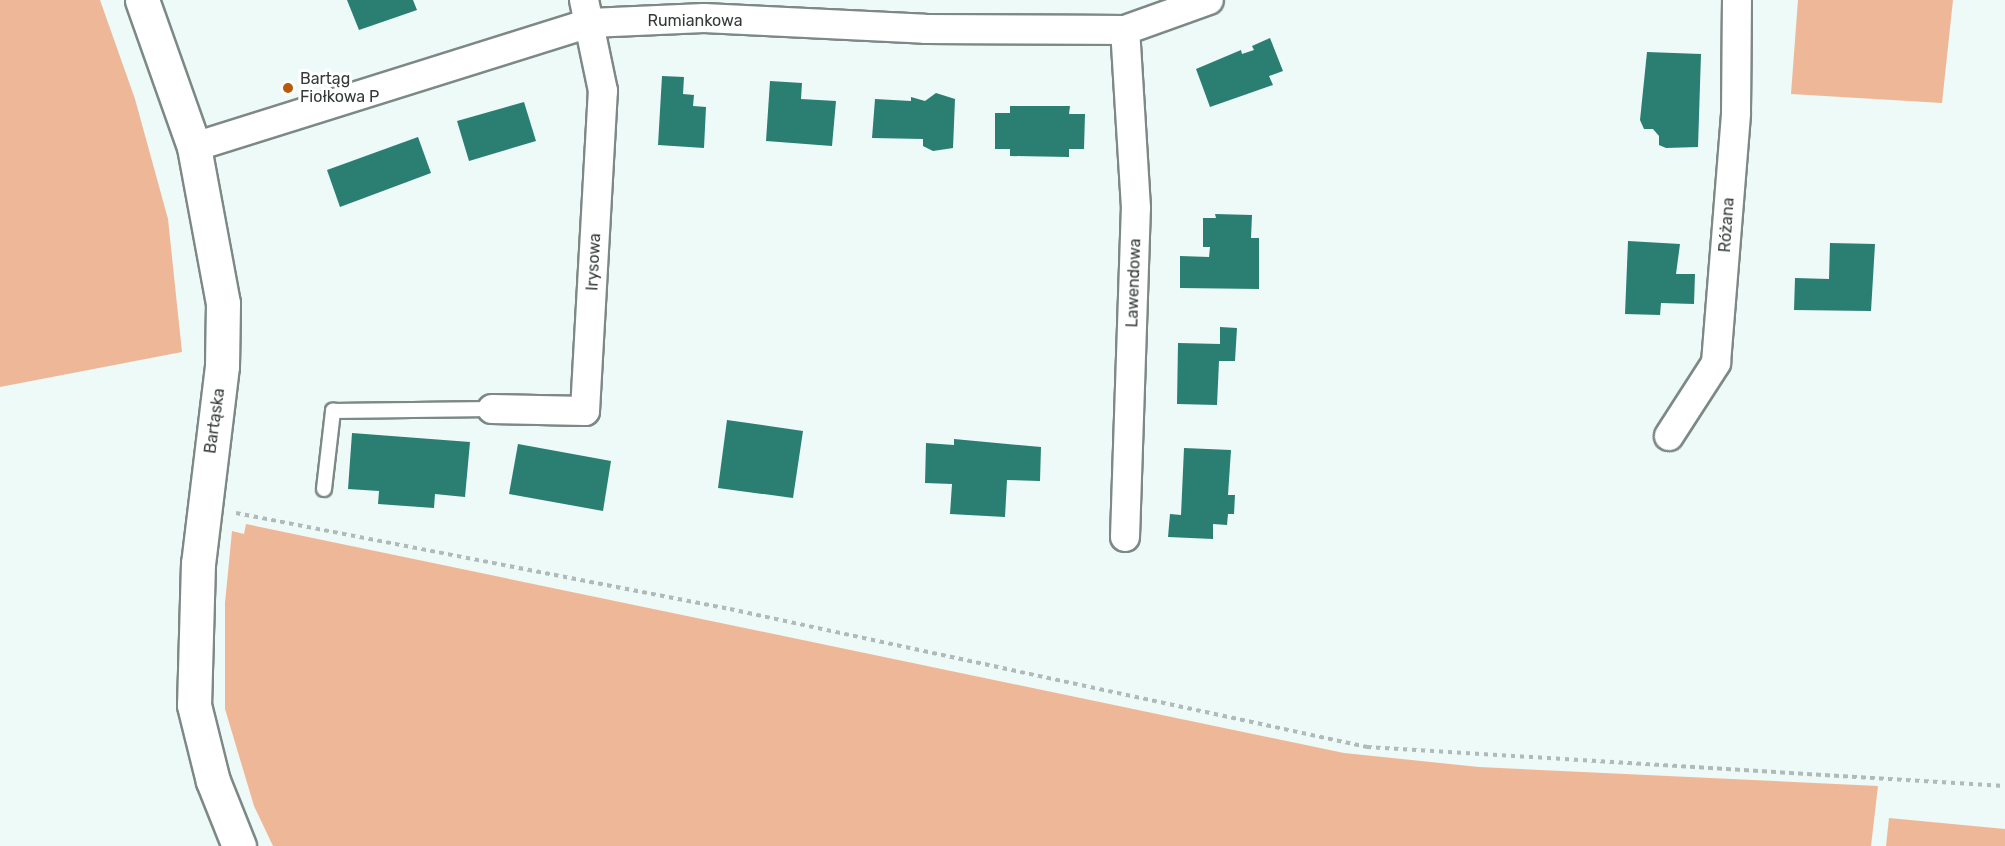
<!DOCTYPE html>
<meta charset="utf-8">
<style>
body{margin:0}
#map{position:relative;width:2005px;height:846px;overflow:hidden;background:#edfaf7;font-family:Rubik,sans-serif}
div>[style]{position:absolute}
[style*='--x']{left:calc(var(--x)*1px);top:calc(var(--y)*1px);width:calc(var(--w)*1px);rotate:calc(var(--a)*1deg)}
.green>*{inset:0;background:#eeb898}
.building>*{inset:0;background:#2b7e72}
.path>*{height:4px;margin-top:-2px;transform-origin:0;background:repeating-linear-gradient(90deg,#b0bab8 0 4.5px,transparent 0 9px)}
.roads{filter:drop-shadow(2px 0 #7d8986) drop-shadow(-2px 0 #7d8986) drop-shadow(0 2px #7d8986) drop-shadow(0 -2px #7d8986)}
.lane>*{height:14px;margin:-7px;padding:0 7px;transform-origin:7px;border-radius:7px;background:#fff}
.street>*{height:28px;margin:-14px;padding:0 14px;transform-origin:14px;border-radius:14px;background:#fff}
.secondary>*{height:33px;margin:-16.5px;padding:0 16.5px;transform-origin:16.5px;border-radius:16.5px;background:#fff}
.dots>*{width:16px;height:16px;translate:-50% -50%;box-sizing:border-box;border:3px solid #fff;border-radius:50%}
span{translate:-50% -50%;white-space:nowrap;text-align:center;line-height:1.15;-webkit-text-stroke:6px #fff;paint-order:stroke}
.street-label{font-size:16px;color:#353a39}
.poi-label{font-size:16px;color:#353a39}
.left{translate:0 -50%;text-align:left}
</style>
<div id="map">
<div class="green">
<div style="clip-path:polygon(0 0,100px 0,135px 99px,168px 219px,182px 352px,0 387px)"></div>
<div style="clip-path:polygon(1798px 0,1953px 0,1942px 103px,1791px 94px)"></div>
<div style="clip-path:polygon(246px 524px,1344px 753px,1479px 767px,1878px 786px,1871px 846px,273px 846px,254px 806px,225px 709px,225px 603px,232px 531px,244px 534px)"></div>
<div style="clip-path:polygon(1889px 818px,2005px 829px,2005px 846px,1886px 846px)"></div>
</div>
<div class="building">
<div style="clip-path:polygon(347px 0,413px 0,417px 10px,359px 30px)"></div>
<div style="clip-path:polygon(1270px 38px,1283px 71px,1269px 76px,1273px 85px,1210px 107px,1196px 69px,1241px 50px,1242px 54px,1254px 50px,1252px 46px)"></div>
<div style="clip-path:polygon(1647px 52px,1701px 54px,1698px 147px,1666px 148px,1659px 145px,1659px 136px,1653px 129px,1644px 129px,1640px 120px)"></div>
<div style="clip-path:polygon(662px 76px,684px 77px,683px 94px,694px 95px,693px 106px,706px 107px,704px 148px,658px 145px)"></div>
<div style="clip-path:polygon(770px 81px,802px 83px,801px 99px,836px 101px,832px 146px,766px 141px)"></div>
<div style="clip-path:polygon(936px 93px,955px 99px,953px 148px,933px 151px,923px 146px,923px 139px,872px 138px,875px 99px,911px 101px,911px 97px,925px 101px)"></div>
<div style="clip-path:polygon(524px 102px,536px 141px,469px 161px,457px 121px)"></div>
<div style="clip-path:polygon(1010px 106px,1070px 106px,1069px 114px,1085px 114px,1084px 149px,1069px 149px,1069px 157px,1010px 156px,1010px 149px,995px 149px,995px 113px,1010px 113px)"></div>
<div style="clip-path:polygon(418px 137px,431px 173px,340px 207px,327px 170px)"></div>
<div style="clip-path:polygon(1215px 214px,1252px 215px,1251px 238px,1259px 238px,1259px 289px,1180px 288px,1180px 256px,1209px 257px,1210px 247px,1203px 247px,1203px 218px,1216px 218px)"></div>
<div style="clip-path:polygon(1628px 241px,1680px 244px,1676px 274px,1695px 274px,1694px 304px,1661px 303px,1660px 315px,1625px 314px)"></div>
<div style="clip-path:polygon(1830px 243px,1875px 244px,1871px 311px,1794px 310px,1795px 278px,1829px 279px)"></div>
<div style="clip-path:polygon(1220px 327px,1237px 328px,1235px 361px,1219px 361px,1217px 405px,1177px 404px,1178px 343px,1220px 344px)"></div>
<div style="clip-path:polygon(727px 420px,803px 431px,793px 498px,718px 488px)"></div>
<div style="clip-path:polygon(352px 433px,470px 442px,465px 497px,435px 494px,434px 508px,378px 504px,379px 491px,348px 489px)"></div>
<div style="clip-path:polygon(954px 439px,1041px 447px,1040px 481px,1007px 480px,1005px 517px,950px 514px,952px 484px,925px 483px,926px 443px,954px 445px)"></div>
<div style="clip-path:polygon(518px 444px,611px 461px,603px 511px,509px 494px)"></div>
<div style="clip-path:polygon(1184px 448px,1231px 450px,1228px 495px,1235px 495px,1234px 514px,1228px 514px,1227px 525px,1213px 524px,1213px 539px,1168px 537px,1170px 514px,1181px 515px)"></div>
</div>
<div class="path">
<div style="--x:236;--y:513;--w:503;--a:11"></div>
<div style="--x:730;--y:609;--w:652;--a:12.22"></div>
<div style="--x:1367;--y:747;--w:639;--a:3.5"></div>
</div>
<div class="roads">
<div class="lane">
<div style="--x:324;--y:489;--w:79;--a:-83.4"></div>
<div style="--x:333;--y:411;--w:159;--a:-0.7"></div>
</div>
<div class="street">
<div style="--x:194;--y:147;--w:415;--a:-17.4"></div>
<div style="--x:590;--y:23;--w:114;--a:-2.5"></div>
<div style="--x:704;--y:18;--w:221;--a:2.8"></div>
<div style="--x:925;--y:29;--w:200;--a:0.3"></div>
<div style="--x:1125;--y:30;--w:89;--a:-19.7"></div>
<div style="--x:492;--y:409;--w:93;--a:1.2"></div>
<div style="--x:585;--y:411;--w:321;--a:-86.8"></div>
<div style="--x:603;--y:91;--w:93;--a:-101.8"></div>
<div style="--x:1669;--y:436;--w:87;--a:-57.2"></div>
<div style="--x:1716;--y:363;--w:251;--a:-85.4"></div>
<div style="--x:1736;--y:113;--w:113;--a:-89.5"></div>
<div style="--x:1125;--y:537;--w:329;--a:-88.1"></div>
<div style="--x:1136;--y:208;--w:178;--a:-93.5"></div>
</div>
<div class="secondary">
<div style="--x:142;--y:0;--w:156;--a:70.5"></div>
<div style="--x:194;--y:147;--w:159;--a:79.5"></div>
<div style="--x:223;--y:303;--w:63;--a:90.9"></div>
<div style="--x:222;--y:366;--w:198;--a:96.9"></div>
<div style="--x:198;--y:563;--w:142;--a:91.6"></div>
<div style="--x:194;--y:705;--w:78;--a:76"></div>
<div style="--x:213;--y:781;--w:70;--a:68.2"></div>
</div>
</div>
<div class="dots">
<div style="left:288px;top:88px;background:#b75a0a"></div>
</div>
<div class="street-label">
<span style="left:695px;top:21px">Rumiankowa</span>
<span style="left:1727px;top:225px;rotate:-86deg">Różana</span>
<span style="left:594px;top:262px;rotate:-87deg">Irysowa</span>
<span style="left:1134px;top:283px;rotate:-88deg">Lawendowa</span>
<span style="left:215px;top:421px;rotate:-82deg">Bartąska</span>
</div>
<div class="poi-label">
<span class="left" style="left:300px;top:88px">Bartąg<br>Fiołkowa P</span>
</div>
</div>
